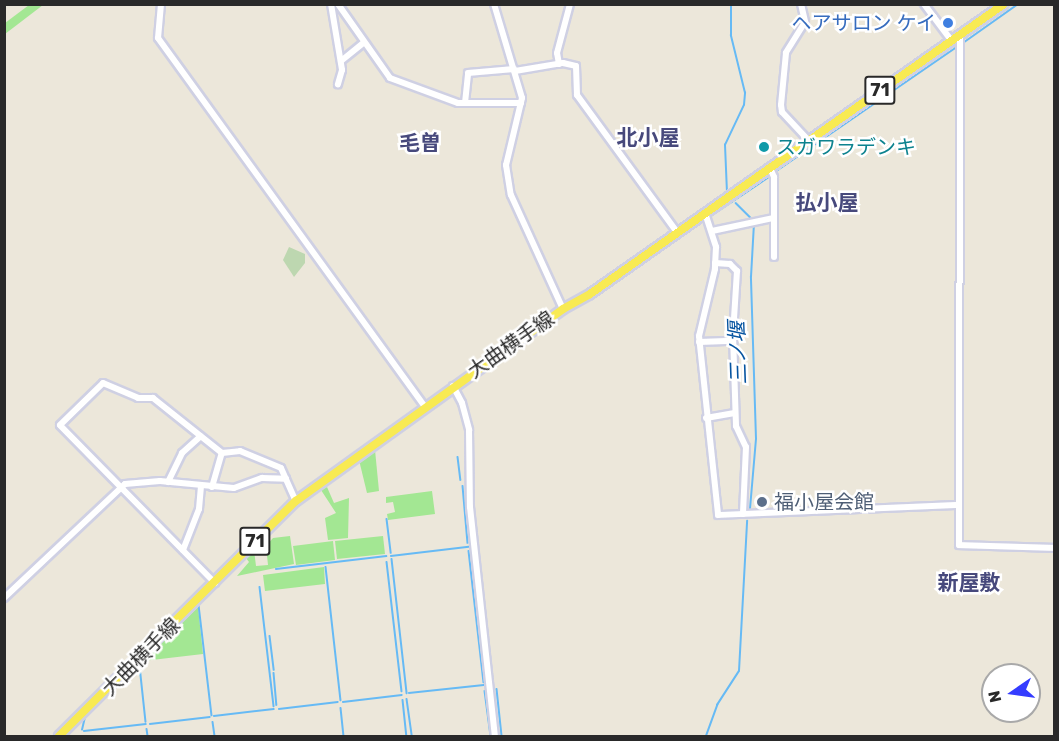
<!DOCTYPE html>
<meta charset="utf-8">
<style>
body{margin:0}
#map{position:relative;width:1059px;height:741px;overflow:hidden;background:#ece7da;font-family:Rubik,"Noto Sans JP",sans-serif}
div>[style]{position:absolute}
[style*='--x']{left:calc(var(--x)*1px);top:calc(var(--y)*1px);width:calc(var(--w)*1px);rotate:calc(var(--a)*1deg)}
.green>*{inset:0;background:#a3e793}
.cemetery>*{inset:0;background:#bdd7b0}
.stream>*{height:1.5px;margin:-0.75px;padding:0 0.75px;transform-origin:0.75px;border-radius:0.75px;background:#66baf5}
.roads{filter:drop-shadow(2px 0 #cfd0e3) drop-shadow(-2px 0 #cfd0e3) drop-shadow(0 2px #cfd0e3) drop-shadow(0 -2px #cfd0e3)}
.minor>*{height:6px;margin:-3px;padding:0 3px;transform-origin:3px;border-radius:3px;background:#fff}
.major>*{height:8px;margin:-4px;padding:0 4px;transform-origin:4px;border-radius:4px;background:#f8ea53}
.dots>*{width:16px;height:16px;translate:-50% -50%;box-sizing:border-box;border:3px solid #fff;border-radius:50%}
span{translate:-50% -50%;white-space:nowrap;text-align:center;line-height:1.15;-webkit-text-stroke:5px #fff;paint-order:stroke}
.shield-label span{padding:2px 4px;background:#fff;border:2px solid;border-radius:4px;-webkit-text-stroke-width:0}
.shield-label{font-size:18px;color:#292929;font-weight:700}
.shop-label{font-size:20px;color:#366cbe}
.right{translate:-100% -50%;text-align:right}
.culture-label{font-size:20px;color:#0d838f}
.left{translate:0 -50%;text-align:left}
.street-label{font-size:20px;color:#292929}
.service-label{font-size:20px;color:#4e5e75}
.neighbourhood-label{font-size:21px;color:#47497c;font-weight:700}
.water-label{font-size:21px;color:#0654a0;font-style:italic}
.frame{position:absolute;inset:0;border:6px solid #292929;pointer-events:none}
.north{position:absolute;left:981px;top:663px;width:60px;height:60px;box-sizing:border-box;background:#fff;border:2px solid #a9a9a9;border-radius:50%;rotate:257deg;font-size:16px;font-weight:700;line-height:24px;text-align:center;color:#292929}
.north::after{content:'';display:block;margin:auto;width:21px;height:27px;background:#343cff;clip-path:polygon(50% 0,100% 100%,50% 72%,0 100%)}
</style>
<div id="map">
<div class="green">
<div style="clip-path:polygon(29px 5px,43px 5px,5px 34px,5px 23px)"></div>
<div style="clip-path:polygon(375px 450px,379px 491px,367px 493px,359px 460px)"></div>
<div style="clip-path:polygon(327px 487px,334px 503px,349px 498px,348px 538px,328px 540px,325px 518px,336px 513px,321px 490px)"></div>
<div style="clip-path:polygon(432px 491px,435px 514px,388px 520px,387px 514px,395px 512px,393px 502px,386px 503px,386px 497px)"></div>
<div style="clip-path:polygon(290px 536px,294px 564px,237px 576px,249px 562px,246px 558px,250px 551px,254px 550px,256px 566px,268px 565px,266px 546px,273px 538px)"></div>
<div style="clip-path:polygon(383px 536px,385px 554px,337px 559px,335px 541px)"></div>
<div style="clip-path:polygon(333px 541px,335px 560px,296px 565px,293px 546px)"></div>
<div style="clip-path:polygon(324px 567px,325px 584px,265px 591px,263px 575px)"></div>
<div style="clip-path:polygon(198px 607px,203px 654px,143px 661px,197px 608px)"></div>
</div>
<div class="cemetery">
<div style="clip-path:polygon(289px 247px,305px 254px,305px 263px,294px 277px,283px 260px)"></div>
</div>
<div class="stream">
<div style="--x:963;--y:43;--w:67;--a:-35.3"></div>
<div style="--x:775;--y:172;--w:221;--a:-34.5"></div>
<div style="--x:727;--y:193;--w:48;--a:-92.4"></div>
<div style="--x:725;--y:145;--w:44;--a:-64.6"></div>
<div style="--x:744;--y:105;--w:12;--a:-85"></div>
<div style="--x:745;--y:93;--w:59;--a:-103.8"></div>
<div style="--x:731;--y:36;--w:32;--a:-90"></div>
<div style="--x:736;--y:203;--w:23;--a:45"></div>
<div style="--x:711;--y:216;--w:70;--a:-33.9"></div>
<div style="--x:458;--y:457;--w:23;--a:83"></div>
<div style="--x:463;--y:486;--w:57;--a:85"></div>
<div style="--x:750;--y:509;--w:70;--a:-85.1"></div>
<div style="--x:756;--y:439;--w:162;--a:-91.8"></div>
<div style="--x:751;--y:277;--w:54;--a:-86.8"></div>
<div style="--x:387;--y:519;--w:34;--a:83"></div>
<div style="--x:469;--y:551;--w:132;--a:83.5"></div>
<div style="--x:391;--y:556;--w:78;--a:-6.7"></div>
<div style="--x:392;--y:559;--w:135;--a:83.6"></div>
<div style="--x:387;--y:562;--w:130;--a:83.4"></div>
<div style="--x:326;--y:567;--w:134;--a:83.6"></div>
<div style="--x:276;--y:569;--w:111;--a:-6.7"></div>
<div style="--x:260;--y:587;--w:120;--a:83.3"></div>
<div style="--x:199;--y:605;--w:111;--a:83.3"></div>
<div style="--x:270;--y:636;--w:34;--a:83"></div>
<div style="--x:140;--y:666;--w:56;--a:83.9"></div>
<div style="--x:274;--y:673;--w:32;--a:85"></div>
<div style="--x:497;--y:689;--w:47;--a:83.9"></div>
<div style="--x:485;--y:691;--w:45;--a:82.4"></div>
<div style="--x:409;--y:693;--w:75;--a:-6.1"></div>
<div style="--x:407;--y:699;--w:37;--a:82"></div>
<div style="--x:403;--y:700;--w:36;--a:84"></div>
<div style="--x:343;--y:702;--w:59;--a:-6.8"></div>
<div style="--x:341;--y:708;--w:28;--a:84"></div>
<div style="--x:279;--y:709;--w:59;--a:-6.8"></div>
<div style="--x:214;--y:716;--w:60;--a:-6.7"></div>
<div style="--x:213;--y:722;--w:14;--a:82"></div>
<div style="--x:150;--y:724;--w:60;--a:-6.7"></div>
<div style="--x:147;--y:729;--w:7;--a:82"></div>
<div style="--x:82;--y:730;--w:13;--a:-77"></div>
<div style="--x:85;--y:717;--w:62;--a:-45"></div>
<div style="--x:84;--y:731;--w:62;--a:-6.4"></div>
<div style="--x:706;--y:736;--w:33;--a:-70"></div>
<div style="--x:717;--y:705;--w:40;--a:-57.1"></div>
<div style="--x:739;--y:671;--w:150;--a:-86.9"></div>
</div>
<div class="roads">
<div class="minor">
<div style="--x:161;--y:4;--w:34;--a:95"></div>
<div style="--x:158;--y:38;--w:454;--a:54.1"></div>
<div style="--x:331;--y:4;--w:67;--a:80.5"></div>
<div style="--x:342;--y:70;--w:15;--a:106"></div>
<div style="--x:338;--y:4;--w:90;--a:54.9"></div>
<div style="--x:390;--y:78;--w:72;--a:20.2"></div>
<div style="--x:458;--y:103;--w:63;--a:0"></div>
<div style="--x:494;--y:4;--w:98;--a:73.4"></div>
<div style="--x:522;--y:98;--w:69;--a:103.4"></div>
<div style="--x:506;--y:165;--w:30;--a:81"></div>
<div style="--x:511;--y:195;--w:125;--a:65.5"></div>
<div style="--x:801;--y:4;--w:18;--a:77"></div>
<div style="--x:805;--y:22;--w:36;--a:122"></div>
<div style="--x:786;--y:53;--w:52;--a:95.5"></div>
<div style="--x:781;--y:105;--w:7;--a:82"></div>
<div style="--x:782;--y:112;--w:38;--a:47"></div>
<div style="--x:924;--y:4;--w:45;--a:53.1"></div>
<div style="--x:960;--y:34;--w:511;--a:90.11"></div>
<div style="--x:959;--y:545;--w:95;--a:1.8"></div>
<div style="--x:341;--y:61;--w:28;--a:-39"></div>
<div style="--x:559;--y:64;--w:11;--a:-100"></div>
<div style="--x:557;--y:53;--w:51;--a:-75.1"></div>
<div style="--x:515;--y:71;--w:49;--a:-9.5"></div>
<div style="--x:563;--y:63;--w:13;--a:13"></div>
<div style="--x:576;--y:66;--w:29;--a:88"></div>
<div style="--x:577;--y:95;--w:170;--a:53.9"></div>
<div style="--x:465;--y:103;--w:30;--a:-84"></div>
<div style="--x:468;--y:73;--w:46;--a:-5"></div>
<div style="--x:770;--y:168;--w:10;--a:66"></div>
<div style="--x:774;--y:177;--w:80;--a:90"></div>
<div style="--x:705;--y:213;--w:36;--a:72"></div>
<div style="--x:716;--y:247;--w:22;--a:93"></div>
<div style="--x:715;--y:269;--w:69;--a:103.4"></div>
<div style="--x:699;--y:336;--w:180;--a:83.9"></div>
<div style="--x:718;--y:515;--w:241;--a:-2.4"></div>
<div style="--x:712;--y:231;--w:62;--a:-12"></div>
<div style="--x:715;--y:263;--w:15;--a:4"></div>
<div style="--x:730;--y:264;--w:10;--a:45"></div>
<div style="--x:737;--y:271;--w:64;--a:93.6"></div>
<div style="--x:733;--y:335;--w:91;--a:88.1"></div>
<div style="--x:736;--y:426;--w:23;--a:65"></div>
<div style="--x:746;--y:447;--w:67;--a:92.6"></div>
<div style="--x:699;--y:342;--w:34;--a:-2"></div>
<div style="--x:453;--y:386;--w:19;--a:62"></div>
<div style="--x:462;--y:403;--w:28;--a:75"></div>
<div style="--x:469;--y:430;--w:77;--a:89.3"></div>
<div style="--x:470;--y:507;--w:230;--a:83.8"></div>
<div style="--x:706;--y:418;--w:29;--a:-10"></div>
<div style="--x:168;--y:482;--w:32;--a:-64"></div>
<div style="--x:182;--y:453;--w:25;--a:-42"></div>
<div style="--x:212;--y:487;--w:35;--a:-74"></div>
<div style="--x:183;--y:550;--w:44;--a:-68.7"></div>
<div style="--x:199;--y:509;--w:23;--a:-85"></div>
<div style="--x:215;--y:583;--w:221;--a:-134.5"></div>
<div style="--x:60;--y:425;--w:60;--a:-44.3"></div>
<div style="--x:103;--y:383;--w:38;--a:23"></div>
<div style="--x:138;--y:398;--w:15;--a:0"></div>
<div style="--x:153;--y:398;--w:88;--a:38.6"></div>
<div style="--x:222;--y:453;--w:18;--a:-6"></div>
<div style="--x:240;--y:451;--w:44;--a:22.5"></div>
<div style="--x:281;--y:468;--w:36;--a:66"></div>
<div style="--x:4;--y:598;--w:166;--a:-43.3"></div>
<div style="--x:125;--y:484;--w:35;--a:-5"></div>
<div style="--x:160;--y:481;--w:74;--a:5.4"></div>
<div style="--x:234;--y:488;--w:30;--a:-20"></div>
<div style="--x:262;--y:478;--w:24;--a:2"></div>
</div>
<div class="major">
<div style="--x:59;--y:736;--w:334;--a:-44.8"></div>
<div style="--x:296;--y:501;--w:329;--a:-35.7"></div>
<div style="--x:563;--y:309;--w:31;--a:-29"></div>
<div style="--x:590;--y:294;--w:505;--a:-35.01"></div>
</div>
</div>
<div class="dots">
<div style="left:948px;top:23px;background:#3f7fe0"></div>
<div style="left:764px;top:147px;background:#0f9aa8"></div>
<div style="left:762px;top:502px;background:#5c6f8a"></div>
</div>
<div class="shield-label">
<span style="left:880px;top:90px">71</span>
<span style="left:255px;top:541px">71</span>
</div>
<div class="shop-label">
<span class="right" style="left:936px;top:23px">ヘアサロン ケイ</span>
</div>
<div class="culture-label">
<span class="left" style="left:776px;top:147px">スガワラデンキ</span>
</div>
<div class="street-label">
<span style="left:511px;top:345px;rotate:-35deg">大曲横手線</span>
<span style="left:141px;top:657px;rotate:-45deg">大曲横手線</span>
</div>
<div class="service-label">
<span class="left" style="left:774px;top:502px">福小屋会館</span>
</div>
<div class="neighbourhood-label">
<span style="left:648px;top:138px">北小屋</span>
<span style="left:420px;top:143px">毛曽</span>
<span style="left:827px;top:203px">払小屋</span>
<span style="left:969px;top:583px">新屋敷</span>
</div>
<div class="water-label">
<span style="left:738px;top:353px;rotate:-92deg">三ノ堰</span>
</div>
<div class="frame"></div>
<div class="north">N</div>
</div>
